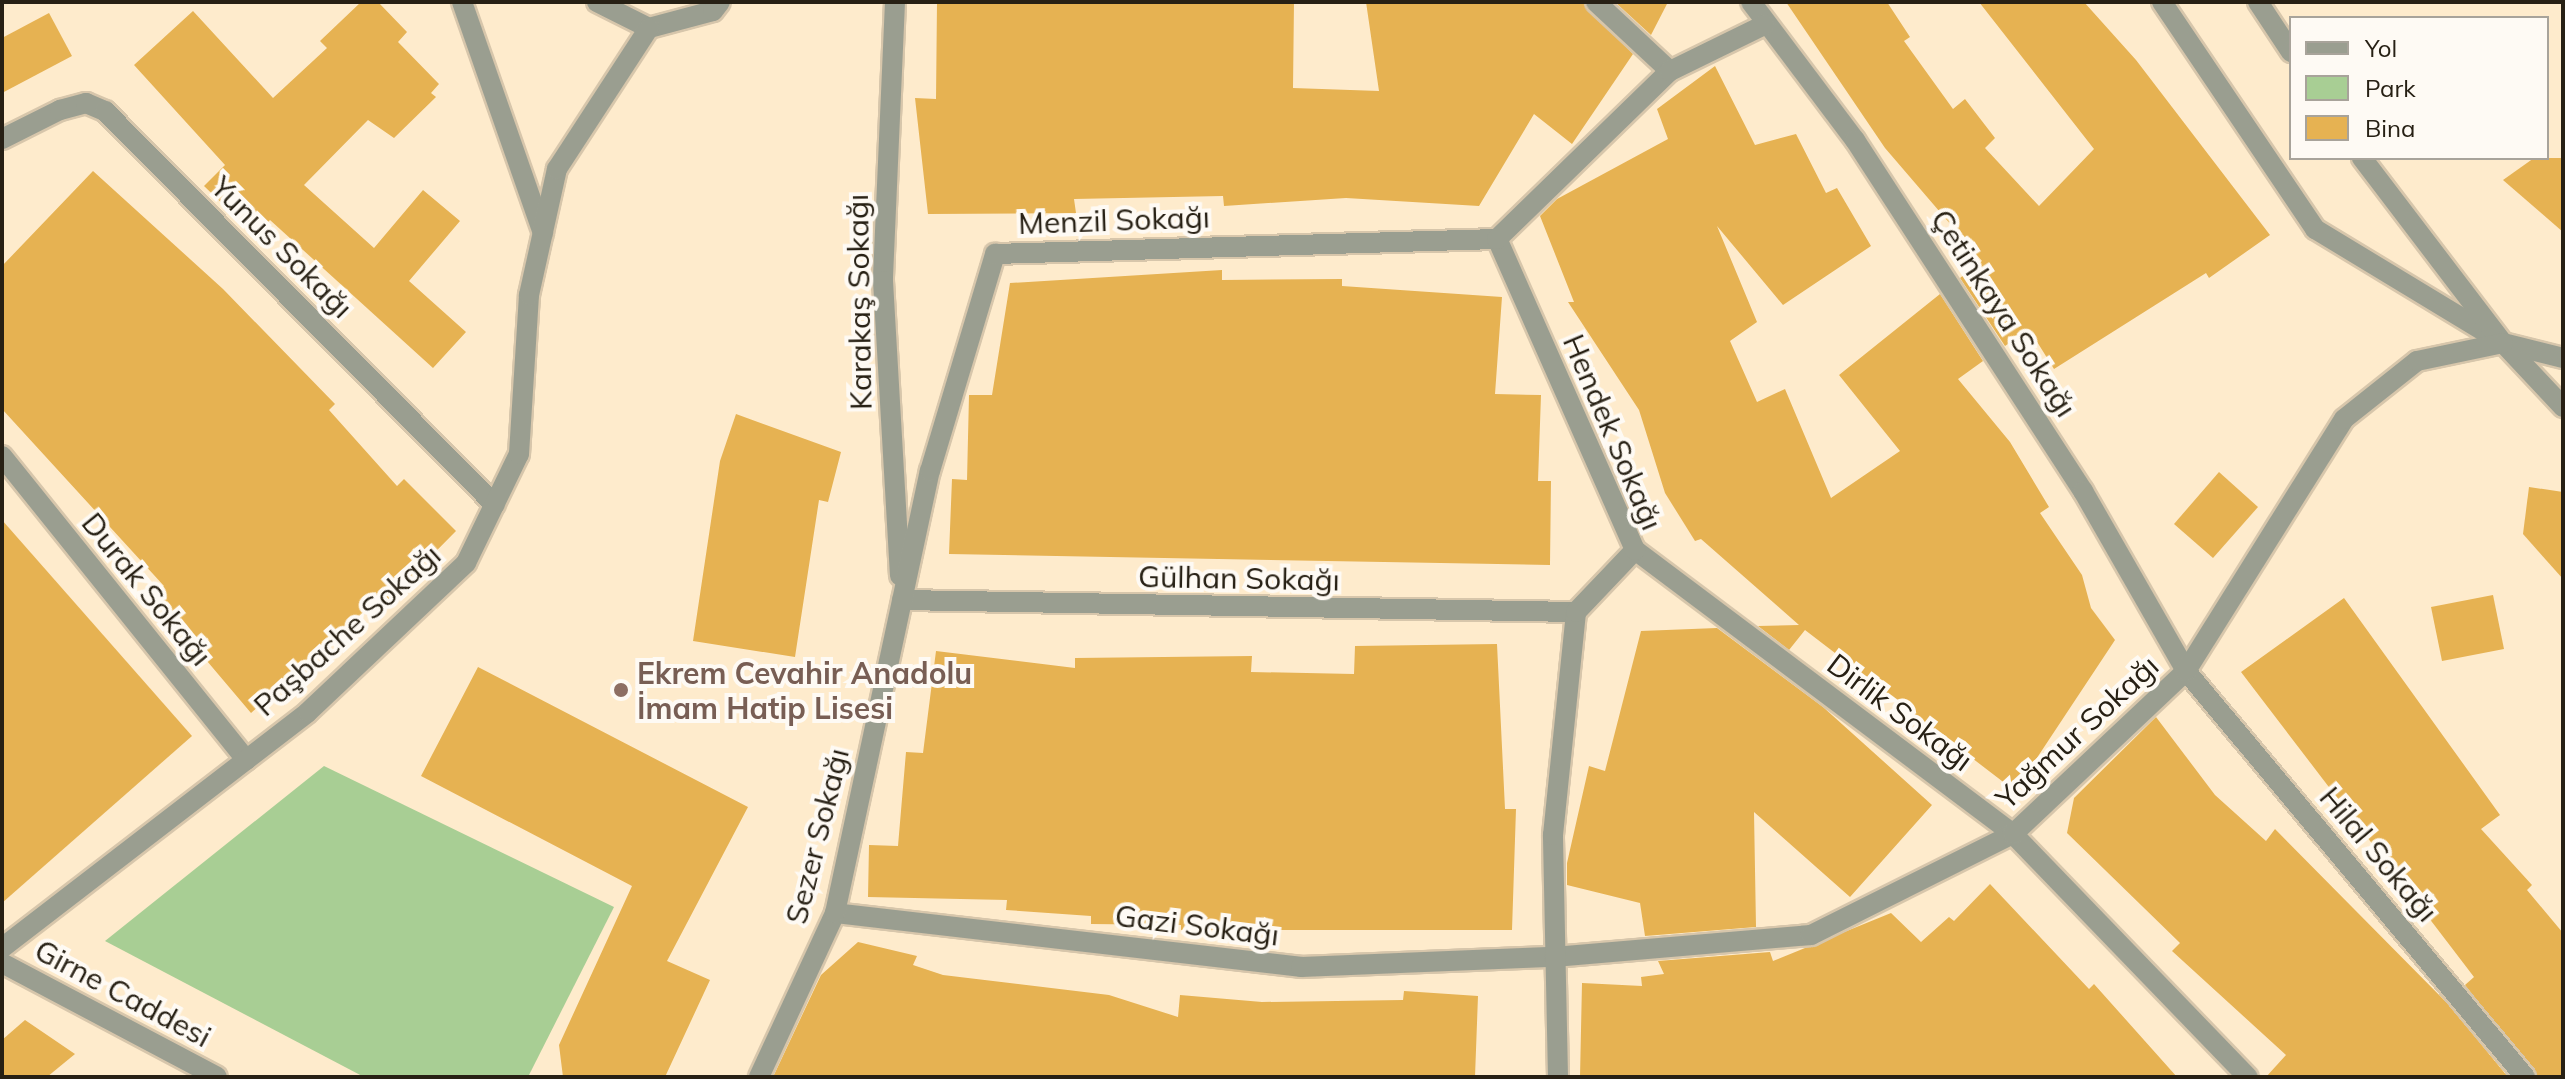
<!DOCTYPE html>
<meta charset="utf-8">
<style>
body{margin:0}
#map{position:relative;width:2565px;height:1079px;overflow:hidden;background:#feebcc;font-family:Mulish,sans-serif}
div>[style]{position:absolute}
[style*='--x']{left:calc(var(--x)*1px);top:calc(var(--y)*1px);width:calc(var(--w)*1px);rotate:calc(var(--a)*1deg)}
.green>*{inset:0;background:#a8ce94}
.building>*{inset:0;background:#e6b252}
.roads{filter:drop-shadow(2px 0 #d7c6ab) drop-shadow(-2px 0 #d7c6ab) drop-shadow(0 2px #d7c6ab) drop-shadow(0 -2px #d7c6ab)}
.minor>*{height:20px;margin:-10px;padding:0 10px;transform-origin:10px;border-radius:10px;background:#9a9e90}
.dots>*{width:22px;height:22px;translate:-50% -50%;box-sizing:border-box;border:4px solid #fefaf4;border-radius:50%}
span{translate:-50% -50%;white-space:nowrap;text-align:center;line-height:1.15;-webkit-text-stroke:8px #fefaf4;paint-order:stroke}
.street-label{font-size:30px;color:#272014}
.education-label{font-size:30px;color:#785e54;font-weight:700}
.left{translate:0 -50%;text-align:left}
.frame{position:absolute;inset:0;border:4px solid #272014;pointer-events:none}
.legend{position:absolute;left:2289px;top:16px;width:260px;height:144px;box-sizing:border-box;background:#fefaf4;border:2px solid #a8a39a;margin:0;padding:10px 14px;list-style:none;font-size:24px;color:#272014}
.legend li{display:flex;align-items:center;gap:16px;height:40px}
.legend b{width:40px;border:2px solid #a8a39a}
</style>
<div id="map">
<div class="green">
<div style="clip-path:polygon(324px 766px,614px 907px,528px 1077px,364px 1077px,105px 941px)"></div>
</div>
<div class="building">
<div style="clip-path:polygon(361px 2px,378px 2px,407px 32px,398px 42px,439px 84px,431px 93px,436px 97px,394px 138px,368px 120px,304px 185px,374px 248px,423px 190px,460px 221px,409px 281px,466px 332px,433px 368px,270px 220px,255px 235px,204px 186px,225px 165px,134px 65px,193px 11px,273px 98px,327px 48px,320px 41px)"></div>
<div style="clip-path:polygon(937px 2px,1294px 2px,1293px 88px,1379px 91px,1366px 2px,1583px 2px,1633px 54px,1572px 144px,1534px 114px,1479px 206px,1346px 198px,1224px 206px,1223px 196px,1074px 199px,1076px 213px,928px 214px,915px 98px,936px 99px)"></div>
<div style="clip-path:polygon(1615px 2px,1668px 2px,1651px 35px)"></div>
<div style="clip-path:polygon(1786px 2px,1887px 2px,1910px 37px,1904px 41px,1953px 109px,1965px 99px,1995px 138px,1985px 148px,2039px 206px,2094px 149px,1979px 2px,2084px 2px,2136px 60px,2270px 235px,2209px 278px,2206px 273px,2054px 369px,2029px 329px,2005px 346px,1960px 278px,1982px 261px,1885px 148px)"></div>
<div style="clip-path:polygon(49px 13px,72px 56px,2px 93px,2px 38px)"></div>
<div style="clip-path:polygon(1715px 66px,1755px 145px,1796px 134px,1826px 193px,1837px 188px,1871px 246px,1783px 305px,1717px 226px,1757px 322px,1730px 341px,1757px 402px,1785px 389px,1831px 498px,1900px 451px,1839px 375px,1940px 294px,1983px 361px,1958px 379px,2010px 442px,2049px 507px,2040px 513px,2082px 575px,2091px 608px,2115px 640px,2015px 791px,1805px 630px,1789px 650px,1758px 626px,1799px 625px,1701px 539px,1695px 541px,1665px 493px,1639px 410px,1568px 302px,1574px 302px,1540px 216px,1557px 199px,1668px 139px,1657px 109px)"></div>
<div style="clip-path:polygon(2534px 158px,2563px 158px,2563px 232px,2503px 180px)"></div>
<div style="clip-path:polygon(93px 171px,223px 289px,335px 404px,329px 410px,397px 486px,404px 479px,456px 531px,374px 614px,369px 609px,251px 713px,152px 596px,164px 586px,2px 409px,2px 266px)"></div>
<div style="clip-path:polygon(1222px 270px,1222px 280px,1342px 279px,1342px 286px,1502px 297px,1495px 394px,1541px 395px,1538px 481px,1551px 481px,1550px 565px,949px 554px,952px 479px,967px 480px,969px 395px,992px 395px,1010px 283px)"></div>
<div style="clip-path:polygon(736px 414px,841px 452px,828px 502px,819px 500px,795px 657px,693px 641px,720px 461px)"></div>
<div style="clip-path:polygon(2219px 472px,2258px 507px,2213px 558px,2174px 524px)"></div>
<div style="clip-path:polygon(2529px 487px,2563px 492px,2563px 579px,2523px 534px)"></div>
<div style="clip-path:polygon(2px 520px,192px 736px,2px 903px)"></div>
<div style="clip-path:polygon(2493px 595px,2504px 649px,2442px 661px,2431px 607px)"></div>
<div style="clip-path:polygon(2344px 598px,2500px 815px,2481px 829px,2532px 885px,2527px 890px,2563px 933px,2563px 1077px,2538px 1077px,2465px 985px,2474px 977px,2241px 672px)"></div>
<div style="clip-path:polygon(1717px 628px,1823px 707px,1932px 805px,1850px 897px,1754px 812px,1756px 927px,1645px 936px,1640px 903px,1567px 885px,1567px 863px,1589px 766px,1605px 771px,1641px 631px)"></div>
<div style="clip-path:polygon(1497px 644px,1505px 809px,1516px 809px,1512px 930px,1181px 930px,1181px 925px,1091px 924px,1091px 916px,1006px 910px,1007px 900px,868px 897px,869px 845px,898px 846px,906px 752px,923px 753px,936px 651px,1075px 668px,1075px 658px,1252px 656px,1251px 672px,1354px 674px,1355px 646px)"></div>
<div style="clip-path:polygon(478px 667px,748px 807px,667px 961px,710px 980px,665px 1077px,563px 1077px,559px 1045px,632px 886px,421px 776px)"></div>
<div style="clip-path:polygon(2156px 717px,2215px 795px,2266px 841px,2275px 829px,2446px 1002px,2508px 1077px,2266px 1077px,2286px 1055px,2172px 951px,2180px 943px,2067px 833px,2074px 798px)"></div>
<div style="clip-path:polygon(1990px 884px,2089px 989px,2094px 984px,2177px 1077px,1580px 1077px,1582px 983px,1642px 986px,1641px 977px,1664px 974px,1658px 961px,1770px 952px,1773px 961px,1891px 913px,1921px 942px,1949px 917px,1954px 921px)"></div>
<div style="clip-path:polygon(858px 942px,917px 956px,913px 965px,943px 975px,1109px 995px,1178px 1017px,1180px 995px,1262px 1002px,1403px 1000px,1404px 991px,1478px 996px,1475px 1077px,773px 1077px,821px 975px)"></div>
<div style="clip-path:polygon(25px 1020px,75px 1054px,47px 1077px,2px 1077px,2px 1040px)"></div>
</div>
<div class="roads">
<div class="minor">
<div style="--x:462;--y:2;--w:245;--a:70.7"></div>
<div style="--x:597;--y:2;--w:58;--a:26.6"></div>
<div style="--x:895;--y:2;--w:279;--a:92.5"></div>
<div style="--x:883;--y:281;--w:295;--a:86.7"></div>
<div style="--x:1596;--y:2;--w:101;--a:43"></div>
<div style="--x:1751;--y:2;--w:173;--a:53"></div>
<div style="--x:1855;--y:140;--w:419;--a:57"></div>
<div style="--x:2083;--y:491;--w:207;--a:60.2"></div>
<div style="--x:2186;--y:671;--w:529;--a:50.14"></div>
<div style="--x:2162;--y:2;--w:274;--a:56"></div>
<div style="--x:2315;--y:229;--w:220;--a:31.2"></div>
<div style="--x:2503;--y:343;--w:62;--a:14"></div>
<div style="--x:2258;--y:2;--w:60;--a:56.6"></div>
<div style="--x:649;--y:28;--w:66;--a:-14.9"></div>
<div style="--x:713;--y:11;--w:11;--a:-52"></div>
<div style="--x:2;--y:139;--w:65;--a:-26.6"></div>
<div style="--x:60;--y:110;--w:27;--a:-15"></div>
<div style="--x:86;--y:103;--w:21;--a:23"></div>
<div style="--x:105;--y:111;--w:554;--a:45.29"></div>
<div style="--x:2362;--y:158;--w:233;--a:52.7"></div>
<div style="--x:2503;--y:343;--w:88;--a:46.8"></div>
<div style="--x:2;--y:456;--w:390;--a:51.2"></div>
<div style="--x:1635;--y:550;--w:473;--a:36.9"></div>
<div style="--x:2013;--y:834;--w:338;--a:46"></div>
<div style="--x:902;--y:600;--w:674;--a:1.02"></div>
<div style="--x:835;--y:913;--w:469;--a:6.6"></div>
<div style="--x:1301;--y:967;--w:253;--a:-2.3"></div>
<div style="--x:1554;--y:957;--w:258;--a:-4.9"></div>
<div style="--x:1811;--y:935;--w:226;--a:-26.6"></div>
<div style="--x:2013;--y:834;--w:238;--a:-43.3"></div>
<div style="--x:2186;--y:671;--w:297;--a:-57.9"></div>
<div style="--x:2344;--y:419;--w:93;--a:-38.5"></div>
<div style="--x:2417;--y:361;--w:88;--a:-11.8"></div>
<div style="--x:2;--y:948;--w:386;--a:-37.6"></div>
<div style="--x:308;--y:712;--w:217;--a:-43.3"></div>
<div style="--x:466;--y:563;--w:121;--a:-64.1"></div>
<div style="--x:519;--y:454;--w:159;--a:-86.4"></div>
<div style="--x:529;--y:295;--w:129;--a:-77.5"></div>
<div style="--x:557;--y:169;--w:168;--a:-56.9"></div>
<div style="--x:2;--y:963;--w:243;--a:27.9"></div>
<div style="--x:759;--y:1077;--w:181;--a:-65.1"></div>
<div style="--x:835;--y:913;--w:452;--a:-77.9"></div>
<div style="--x:930;--y:471;--w:227;--a:-73.3"></div>
<div style="--x:995;--y:254;--w:502;--a:-1.71"></div>
<div style="--x:1558;--y:1077;--w:242;--a:-91.2"></div>
<div style="--x:1553;--y:835;--w:224;--a:-84.1"></div>
<div style="--x:1576;--y:612;--w:86;--a:-46.4"></div>
<div style="--x:1635;--y:550;--w:340;--a:-113.9"></div>
<div style="--x:1497;--y:239;--w:241;--a:-44.2"></div>
<div style="--x:1670;--y:71;--w:105;--a:-26.1"></div>
</div>
</div>
<div class="dots">
<div style="left:621px;top:690px;background:#8d6e63"></div>
</div>
<div class="street-label">
<span style="left:1114px;top:220px;rotate:-2deg">Menzil Sokağı</span>
<span style="left:282px;top:247px;rotate:45deg">Yunus Sokağı</span>
<span style="left:859px;top:302px;rotate:-91deg">Karakaş Sokağı</span>
<span style="left:2004px;top:313px;rotate:57deg">Çetinkaya Sokağı</span>
<span style="left:1613px;top:432px;rotate:67deg">Hendek Sokağı</span>
<span style="left:1239px;top:578px;rotate:1deg">Gülhan Sokağı</span>
<span style="left:147px;top:589px;rotate:51deg">Durak Sokağı</span>
<span style="left:347px;top:630px;rotate:-42deg">Paşbache Sokağı</span>
<span style="left:1900px;top:712px;rotate:37deg">Dirlik Sokağı</span>
<span style="left:2077px;top:732px;rotate:-43deg">Yağmur Sokağı</span>
<span style="left:817px;top:836px;rotate:-76deg">Sezer Sokağı</span>
<span style="left:2379px;top:854px;rotate:50deg">Hilal Sokağı</span>
<span style="left:1197px;top:925px;rotate:7deg">Gazi Sokağı</span>
<span style="left:123px;top:993px;rotate:28deg">Girne Caddesi</span>
</div>
<div class="education-label">
<span class="left" style="left:637px;top:690px">Ekrem Cevahir Anadolu<br>İmam Hatip Lisesi</span>
</div>
<div class="frame"></div>
<ul class="legend">
<li><b style="height:10px;background:#9a9e90"></b>Yol</li>
<li><b style="height:22px;background:#a8ce94"></b>Park</li>
<li><b style="height:22px;background:#e6b252"></b>Bina</li>
</ul>
</div>
